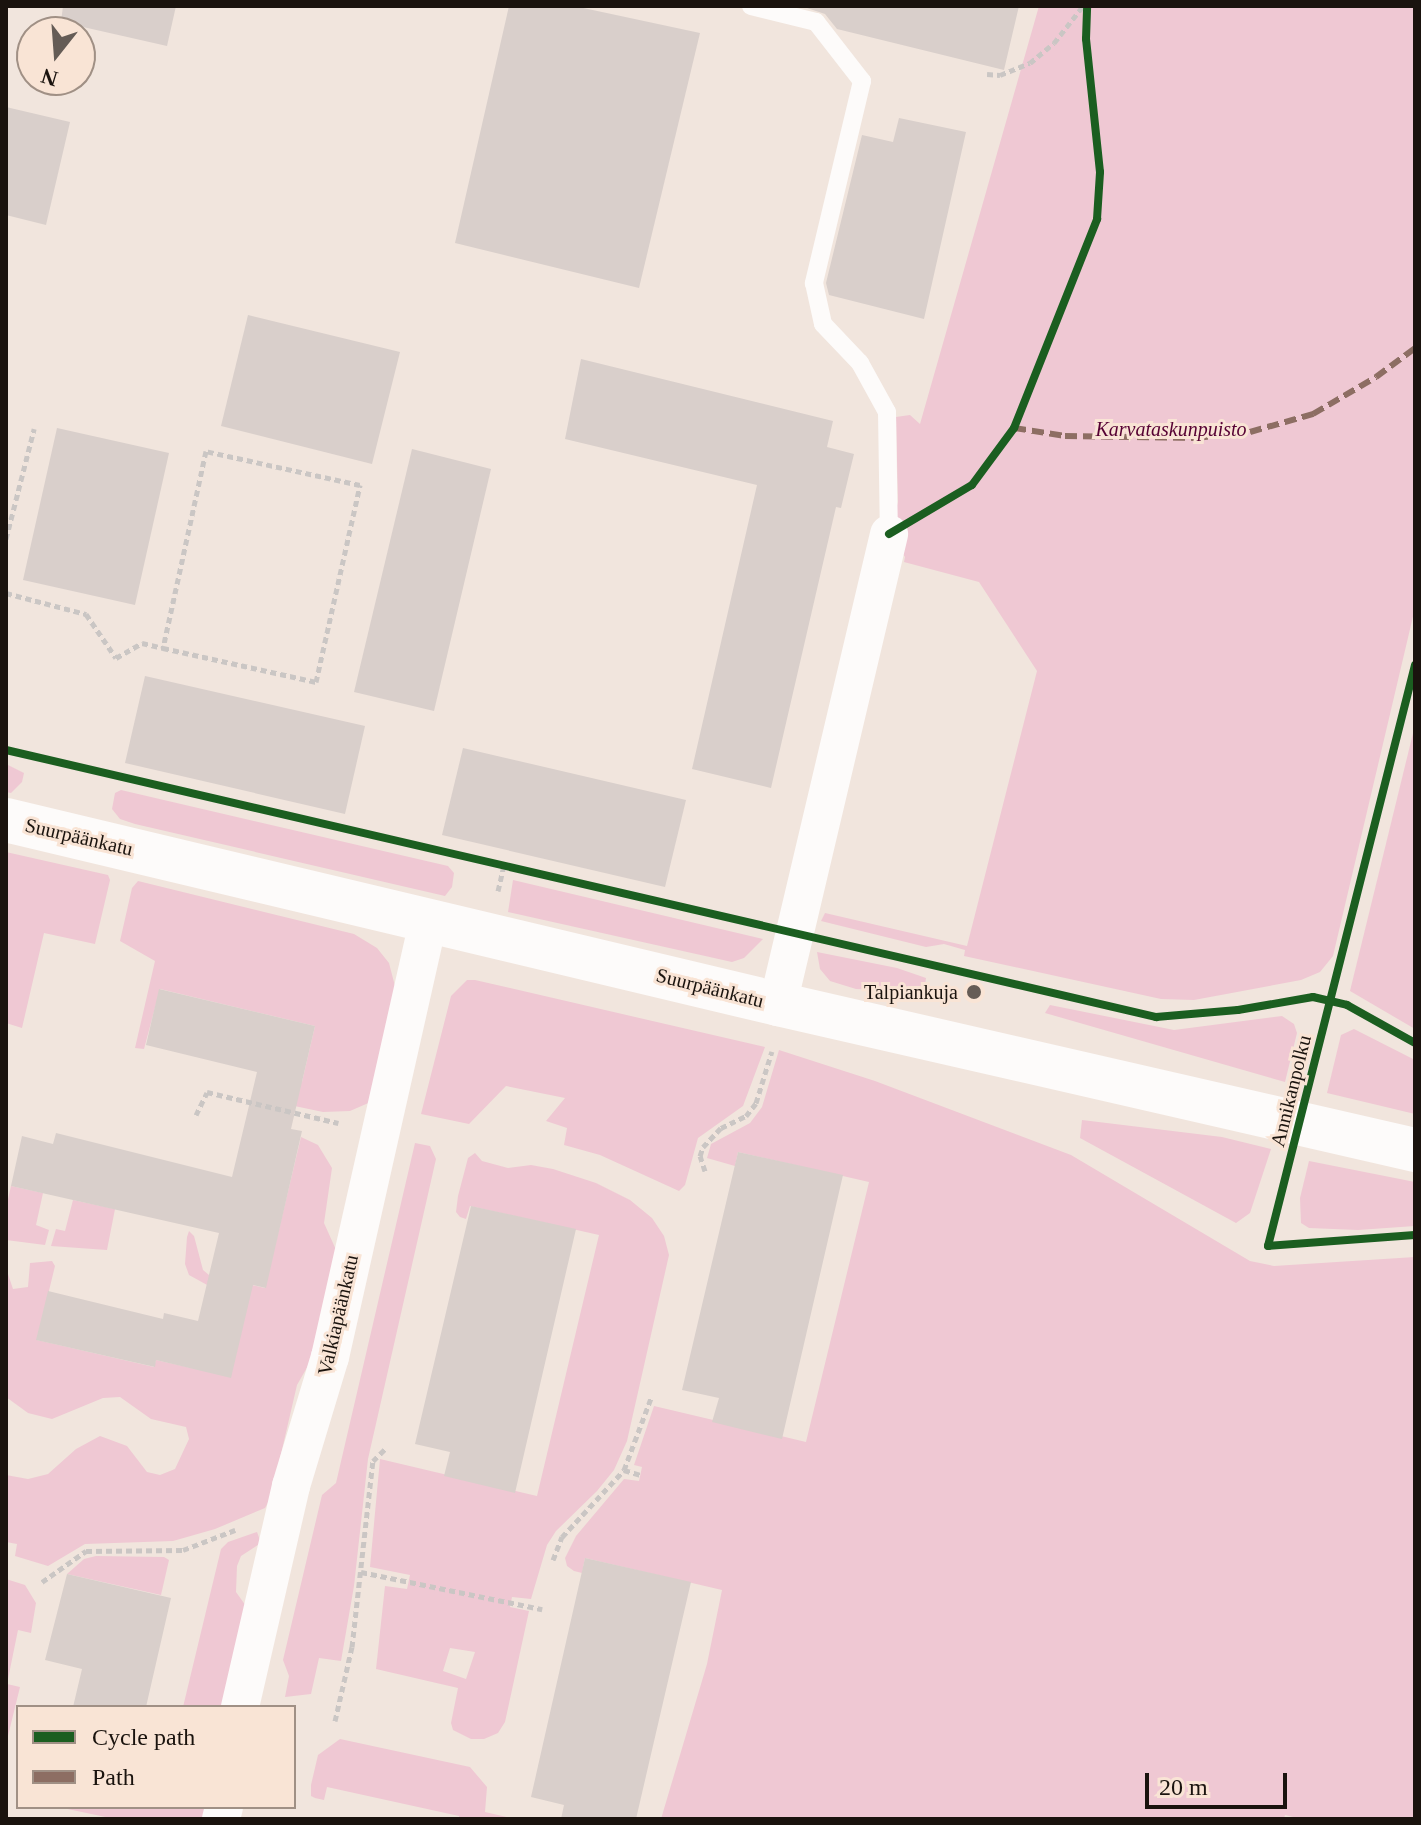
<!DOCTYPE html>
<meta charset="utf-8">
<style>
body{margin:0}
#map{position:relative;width:1421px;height:1825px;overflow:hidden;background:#f1e5dd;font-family:Georgia,serif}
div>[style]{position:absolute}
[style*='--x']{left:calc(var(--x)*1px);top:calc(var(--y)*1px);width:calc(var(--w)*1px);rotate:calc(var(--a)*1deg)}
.green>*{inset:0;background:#efc8d3}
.building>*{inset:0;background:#d9cfcb}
.path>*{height:5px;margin-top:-2.5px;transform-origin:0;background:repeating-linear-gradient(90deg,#cac6c4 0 6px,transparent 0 10px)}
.service>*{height:18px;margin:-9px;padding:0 9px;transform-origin:9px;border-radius:9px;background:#fdfbfa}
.minor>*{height:38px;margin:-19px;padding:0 19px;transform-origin:19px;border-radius:19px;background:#fdfbfa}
.tertiary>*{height:44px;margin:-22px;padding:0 22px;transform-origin:22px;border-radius:22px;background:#fdfbfa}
.quiet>*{height:6px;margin-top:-3px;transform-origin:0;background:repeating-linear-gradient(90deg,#8d6e63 0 12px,transparent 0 18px)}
.cycleway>*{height:8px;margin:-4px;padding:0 4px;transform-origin:4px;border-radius:4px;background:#1b5e20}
.dots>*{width:22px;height:22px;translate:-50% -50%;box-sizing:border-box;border:4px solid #f9e4d5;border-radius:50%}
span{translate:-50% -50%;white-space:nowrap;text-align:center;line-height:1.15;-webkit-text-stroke:6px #f9e4d5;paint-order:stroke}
.park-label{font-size:20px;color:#560033;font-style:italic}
.street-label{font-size:20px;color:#1a130e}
.poi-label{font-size:20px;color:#1a130e}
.right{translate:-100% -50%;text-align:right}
.frame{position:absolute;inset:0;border:8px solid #1a130e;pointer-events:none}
.legend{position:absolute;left:16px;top:1705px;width:280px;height:104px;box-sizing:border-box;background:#f9e4d5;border:2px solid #a09085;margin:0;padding:10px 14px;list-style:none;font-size:24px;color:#1a130e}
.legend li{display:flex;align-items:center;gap:16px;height:40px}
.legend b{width:40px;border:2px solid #a09085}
.north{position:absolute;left:16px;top:16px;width:80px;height:80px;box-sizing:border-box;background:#f9e4d5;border:2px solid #a09085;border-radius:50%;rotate:197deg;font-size:22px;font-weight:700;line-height:32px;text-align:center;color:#1a130e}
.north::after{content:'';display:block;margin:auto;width:28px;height:36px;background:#655c56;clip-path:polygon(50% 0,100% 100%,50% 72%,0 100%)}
.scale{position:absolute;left:1145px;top:1773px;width:142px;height:36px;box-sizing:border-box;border:4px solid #1a130e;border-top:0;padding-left:10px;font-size:24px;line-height:28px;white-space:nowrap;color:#1a130e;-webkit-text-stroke:6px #f9e4d5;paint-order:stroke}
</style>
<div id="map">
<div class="green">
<div style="clip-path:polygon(1039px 6px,1415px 6px,1415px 608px,1333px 956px,1320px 972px,1301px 980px,1194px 1000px,1161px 999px,964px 956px,965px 950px,944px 944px,926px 947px,821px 921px,825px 913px,967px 946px,1037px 671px,979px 582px,904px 562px,905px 557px,889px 534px,898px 502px,896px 417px,910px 415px,920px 424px)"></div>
<div style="clip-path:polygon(1415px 725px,1415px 1029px,1350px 991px)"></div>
<div style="clip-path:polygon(6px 764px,24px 773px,22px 782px,11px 793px,6px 792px)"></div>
<div style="clip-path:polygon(121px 790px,448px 866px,454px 873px,452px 887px,445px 896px,135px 824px,120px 819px,112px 809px,115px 793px)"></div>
<div style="clip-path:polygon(6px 852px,108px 875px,110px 880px,95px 944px,44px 933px,22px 1028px,6px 1023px)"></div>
<div style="clip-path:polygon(513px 880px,763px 939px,744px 958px,732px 962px,508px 912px)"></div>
<div style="clip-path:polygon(138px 881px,354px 934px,377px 948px,389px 963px,397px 994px,373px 1101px,350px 1111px,323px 1112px,285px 1104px,281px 1077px,302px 1082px,315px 1026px,160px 989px,144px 1049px,135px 1048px,155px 961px,120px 941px,132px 888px)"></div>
<div style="clip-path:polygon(817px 952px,897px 968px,926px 978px,924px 992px,856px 989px,830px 981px,820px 969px)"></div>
<div style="clip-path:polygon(467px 980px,475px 980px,765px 1047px,743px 1106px,698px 1138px,685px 1185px,679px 1191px,600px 1155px,564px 1145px,567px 1128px,546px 1121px,565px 1098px,506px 1086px,469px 1124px,421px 1114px,451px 996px)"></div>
<div style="clip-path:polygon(1050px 1005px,1174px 1030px,1282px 1016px,1294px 1024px,1297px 1033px,1285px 1082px,1045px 1013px)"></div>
<div style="clip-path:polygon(1354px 1029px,1415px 1060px,1415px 1114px,1327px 1093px,1341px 1035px)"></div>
<div style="clip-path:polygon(779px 1050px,875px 1081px,1071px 1155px,1250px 1261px,1274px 1266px,1415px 1257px,1415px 1819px,1301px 1819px,1285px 1815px,1284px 1819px,661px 1819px,707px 1664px,722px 1590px,585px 1558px,582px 1573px,574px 1571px,567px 1566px,565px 1558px,576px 1536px,624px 1479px,639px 1481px,642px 1467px,634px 1465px,654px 1406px,806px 1442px,869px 1182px,738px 1152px,735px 1166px,707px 1158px,711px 1144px,750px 1123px,762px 1107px)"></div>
<div style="clip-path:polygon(1082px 1120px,1222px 1137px,1271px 1149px,1250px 1213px,1236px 1223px,1080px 1138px)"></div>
<div style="clip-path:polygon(301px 1137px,318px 1145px,332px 1168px,324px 1223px,337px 1252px,313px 1357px,297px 1385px,271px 1497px,265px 1508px,215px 1529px,173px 1541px,85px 1544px,48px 1566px,15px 1556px,17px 1544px,6px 1542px,6px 1475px,28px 1479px,48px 1474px,76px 1449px,100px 1436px,127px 1446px,147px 1472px,160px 1475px,175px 1469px,189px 1439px,186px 1427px,151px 1419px,120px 1397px,103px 1398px,52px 1419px,28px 1413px,6px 1397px,6px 1268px,13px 1289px,28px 1287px,30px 1263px,52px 1261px,55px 1266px,37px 1340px,154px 1367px,156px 1360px,231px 1377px,209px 1286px,189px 1275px,185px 1264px,187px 1237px,189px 1231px,194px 1236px,203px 1270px,209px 1275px,265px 1288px)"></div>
<div style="clip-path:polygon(415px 1143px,430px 1146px,436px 1159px,368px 1459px,354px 1586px,341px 1661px,319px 1658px,311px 1694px,285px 1697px,289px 1676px,283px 1660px,322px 1495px,336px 1483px)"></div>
<div style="clip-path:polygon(evenodd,475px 1153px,482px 1161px,508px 1168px,531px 1165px,553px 1169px,596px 1183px,630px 1200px,652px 1218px,664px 1236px,669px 1255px,627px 1441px,614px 1470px,597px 1491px,556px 1531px,547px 1545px,531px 1599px,512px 1597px,510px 1607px,529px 1611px,505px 1722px,498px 1733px,484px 1739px,471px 1739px,453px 1730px,451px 1723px,458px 1688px,376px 1669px,385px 1586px,407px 1589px,410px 1575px,370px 1567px,380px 1459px,537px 1496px,599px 1235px,470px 1206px,466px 1219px,460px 1217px,456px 1212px,458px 1196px,468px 1158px,475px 1153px,450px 1648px,475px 1652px,466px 1679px,443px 1671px,450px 1648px)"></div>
<div style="clip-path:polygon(1309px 1161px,1415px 1182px,1415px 1226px,1358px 1230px,1309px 1228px,1301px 1223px,1300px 1198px)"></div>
<div style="clip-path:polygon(11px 1186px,43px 1193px,36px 1225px,49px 1230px,45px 1245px,6px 1240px,6px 1208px)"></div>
<div style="clip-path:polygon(73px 1200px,115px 1209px,107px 1250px,51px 1246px,56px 1229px,65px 1231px)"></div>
<div style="clip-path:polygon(257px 1532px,261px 1543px,241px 1556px,237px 1566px,236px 1592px,246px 1606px,222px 1707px,183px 1707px,221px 1549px,228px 1542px)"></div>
<div style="clip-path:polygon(96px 1556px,164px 1557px,169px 1560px,161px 1595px,67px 1574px,84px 1559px)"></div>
<div style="clip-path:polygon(6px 1579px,25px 1585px,36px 1603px,31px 1633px,18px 1630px,7px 1684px,20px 1687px,6px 1744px)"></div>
<div style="clip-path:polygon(340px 1739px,470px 1767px,487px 1787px,485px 1812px,515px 1819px,459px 1819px,459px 1816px,327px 1787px,324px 1800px,315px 1798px,311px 1796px,311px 1785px,318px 1755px)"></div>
<div style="clip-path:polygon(58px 1807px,210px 1807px,207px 1819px,115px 1819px)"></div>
</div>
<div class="building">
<div style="clip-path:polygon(63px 6px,176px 6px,167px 46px,61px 22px)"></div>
<div style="clip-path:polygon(509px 6px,574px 6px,700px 33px,639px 288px,455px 243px)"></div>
<div style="clip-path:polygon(801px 6px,1019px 6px,1004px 70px,837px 29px,825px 14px)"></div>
<div style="clip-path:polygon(6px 107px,70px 122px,46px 225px,6px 215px)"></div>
<div style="clip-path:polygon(899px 118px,966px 132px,924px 319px,829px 295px,826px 283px,862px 135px,893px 142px)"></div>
<div style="clip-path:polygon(248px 315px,400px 352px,372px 464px,221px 426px)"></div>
<div style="clip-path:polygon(581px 359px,833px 421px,827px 447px,854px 454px,841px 508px,836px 507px,771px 788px,692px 769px,757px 485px,565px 439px)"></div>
<div style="clip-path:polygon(57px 428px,169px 453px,135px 605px,23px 580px)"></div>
<div style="clip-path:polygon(412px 449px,491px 469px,434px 711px,354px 692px)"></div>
<div style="clip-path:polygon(145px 676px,365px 726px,345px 814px,125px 763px)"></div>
<div style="clip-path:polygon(463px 748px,686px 800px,665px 887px,442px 835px)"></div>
<div style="clip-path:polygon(159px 989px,315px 1026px,291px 1129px,302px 1131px,266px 1288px,253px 1285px,231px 1378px,156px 1360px,155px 1367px,36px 1340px,48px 1291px,163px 1319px,164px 1313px,198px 1321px,219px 1233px,11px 1186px,22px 1136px,53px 1144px,56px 1133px,232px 1177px,257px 1072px,146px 1045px)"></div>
<div style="clip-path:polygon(738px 1152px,843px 1175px,782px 1439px,712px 1422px,719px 1398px,682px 1390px)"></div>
<div style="clip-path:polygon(471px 1206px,576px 1229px,515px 1493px,444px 1476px,450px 1452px,415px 1444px)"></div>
<div style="clip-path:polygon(585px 1558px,691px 1582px,636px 1819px,561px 1819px,564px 1805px,531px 1797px)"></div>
<div style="clip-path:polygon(67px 1574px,171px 1598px,146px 1707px,73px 1707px,82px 1669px,45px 1660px)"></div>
</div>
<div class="path">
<div style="--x:987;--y:74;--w:13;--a:4"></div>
<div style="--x:1000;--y:75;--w:32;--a:-22"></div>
<div style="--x:1030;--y:63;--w:31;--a:-40"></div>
<div style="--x:1054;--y:43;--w:47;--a:-51.9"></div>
<div style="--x:6;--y:539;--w:114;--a:-75.7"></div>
<div style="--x:6;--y:593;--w:83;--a:14.7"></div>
<div style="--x:86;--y:614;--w:53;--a:55.7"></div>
<div style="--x:116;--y:658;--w:30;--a:-30"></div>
<div style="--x:142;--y:643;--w:22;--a:13"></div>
<div style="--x:163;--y:648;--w:157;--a:12.5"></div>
<div style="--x:316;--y:682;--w:202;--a:-77.4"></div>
<div style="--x:360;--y:485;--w:158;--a:-167.6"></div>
<div style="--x:206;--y:451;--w:202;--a:102.3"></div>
<div style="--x:498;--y:891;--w:28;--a:-77"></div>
<div style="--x:196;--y:1115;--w:25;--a:-64"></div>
<div style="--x:207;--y:1092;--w:135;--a:13.3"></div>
<div style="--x:705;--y:1171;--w:16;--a:-108"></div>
<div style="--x:700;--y:1156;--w:9;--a:-72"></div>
<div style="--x:703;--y:1147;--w:26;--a:-47"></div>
<div style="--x:721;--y:1128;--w:28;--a:-26"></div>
<div style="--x:746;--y:1116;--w:16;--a:-52"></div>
<div style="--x:756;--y:1103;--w:54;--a:-72.9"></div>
<div style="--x:624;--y:1470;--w:17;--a:17"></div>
<div style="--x:553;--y:1560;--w:25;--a:-69"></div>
<div style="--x:562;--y:1537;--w:91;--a:-47.2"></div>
<div style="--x:624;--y:1470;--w:77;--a:-69.4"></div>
<div style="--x:361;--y:1572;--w:185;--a:11.6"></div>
<div style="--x:42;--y:1582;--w:54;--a:-35.2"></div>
<div style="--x:86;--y:1551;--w:97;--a:-0.6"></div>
<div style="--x:183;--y:1550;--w:56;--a:-21"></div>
<div style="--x:335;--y:1721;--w:76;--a:-77.1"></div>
<div style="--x:352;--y:1647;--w:187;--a:-83.6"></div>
<div style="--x:373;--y:1461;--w:18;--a:-45"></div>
</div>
<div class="service">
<div style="--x:751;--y:6;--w:67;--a:13.8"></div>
<div style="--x:816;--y:22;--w:75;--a:52.1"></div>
<div style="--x:862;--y:81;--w:208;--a:103.4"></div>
<div style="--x:814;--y:283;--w:42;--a:77.6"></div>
<div style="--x:823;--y:324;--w:54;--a:46.5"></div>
<div style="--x:860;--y:363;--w:56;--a:61.1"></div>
<div style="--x:887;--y:412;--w:122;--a:89.1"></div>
</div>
<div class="minor">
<div style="--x:778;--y:1004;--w:483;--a:-76.7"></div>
<div style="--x:240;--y:1707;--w:227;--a:-77"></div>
<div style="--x:291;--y:1486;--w:135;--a:-73.2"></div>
<div style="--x:330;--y:1357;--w:447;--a:-77.3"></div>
<div style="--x:221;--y:1819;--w:12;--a:-76"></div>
</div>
<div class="tertiary">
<div style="--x:6;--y:820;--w:794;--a:13.41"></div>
<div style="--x:778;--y:1004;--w:654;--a:12.91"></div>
</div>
<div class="quiet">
<div style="--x:1014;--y:428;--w:52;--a:8.9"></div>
<div style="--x:1065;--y:436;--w:131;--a:0.9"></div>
<div style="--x:1196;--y:438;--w:54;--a:-6.3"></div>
<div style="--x:1250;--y:432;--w:66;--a:-15.9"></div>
<div style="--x:1313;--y:414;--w:73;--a:-30.4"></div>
<div style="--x:1376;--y:377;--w:49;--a:-36.6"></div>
</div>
<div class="cycleway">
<div style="--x:889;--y:534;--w:96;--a:-30.6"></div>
<div style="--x:972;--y:485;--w:71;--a:-53.6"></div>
<div style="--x:1014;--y:428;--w:225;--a:-68.3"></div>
<div style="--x:1097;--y:219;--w:47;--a:-86.3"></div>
<div style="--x:1100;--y:172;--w:134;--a:-96"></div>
<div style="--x:1086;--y:39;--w:33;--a:-88"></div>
<div style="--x:1415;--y:665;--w:599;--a:104.2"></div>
<div style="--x:1268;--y:1246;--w:147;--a:-4.3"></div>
<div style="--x:6;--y:750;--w:1181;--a:13.07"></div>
<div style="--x:1156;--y:1017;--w:82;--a:-4.9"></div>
<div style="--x:1238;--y:1010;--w:76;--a:-9.8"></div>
<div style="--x:1313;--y:997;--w:35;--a:13"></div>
<div style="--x:1347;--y:1005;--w:78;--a:29.2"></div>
</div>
<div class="dots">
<div style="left:974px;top:992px;background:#655c56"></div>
</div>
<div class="park-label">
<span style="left:1171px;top:429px">Karvataskunpuisto</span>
</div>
<div class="street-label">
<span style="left:79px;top:837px;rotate:13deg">Suurpäänkatu</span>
<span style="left:710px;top:988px;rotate:14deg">Suurpäänkatu</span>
<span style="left:1291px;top:1091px;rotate:-76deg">Annikanpolku</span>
<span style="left:338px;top:1315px;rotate:-77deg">Valkiapäänkatu</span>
</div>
<div class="poi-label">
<span class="right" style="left:958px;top:992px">Talpiankuja</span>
</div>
<div class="frame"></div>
<ul class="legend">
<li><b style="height:10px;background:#1b5e20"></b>Cycle path</li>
<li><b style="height:10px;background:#8d6e63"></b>Path</li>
</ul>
<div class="north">N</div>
<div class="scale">20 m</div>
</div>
